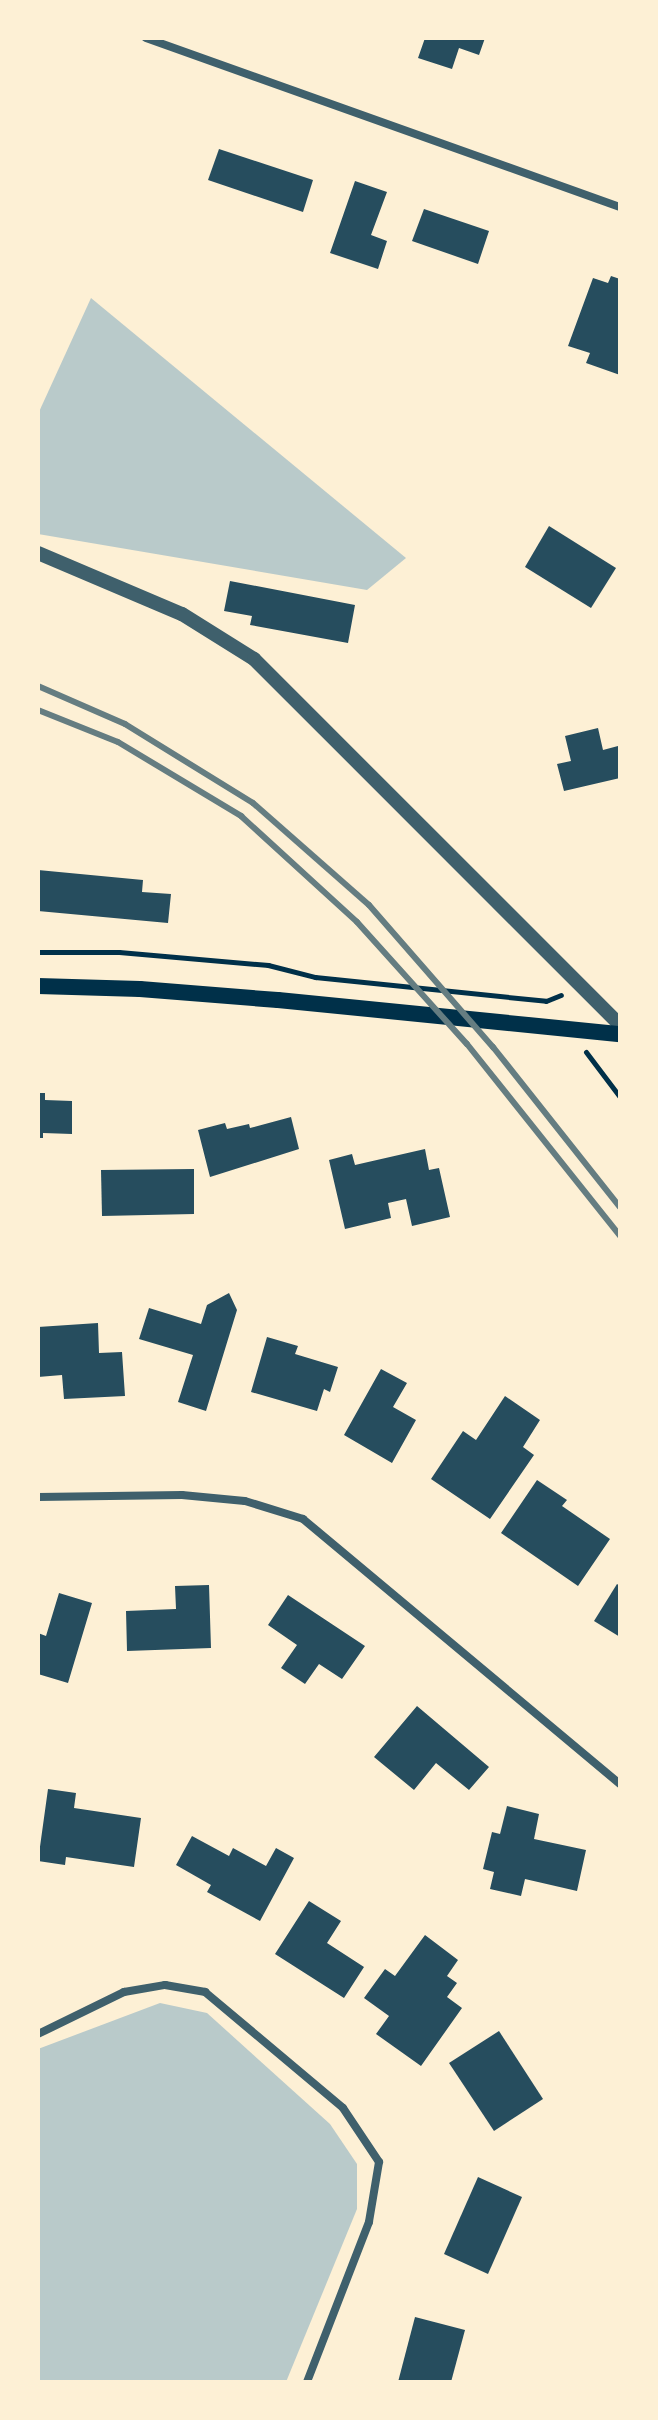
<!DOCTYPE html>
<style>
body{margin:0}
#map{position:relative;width:658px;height:2420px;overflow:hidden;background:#fdf0d5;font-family:"Exo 2",sans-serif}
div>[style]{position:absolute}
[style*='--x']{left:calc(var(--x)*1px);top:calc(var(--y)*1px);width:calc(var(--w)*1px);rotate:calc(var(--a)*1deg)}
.green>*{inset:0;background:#b9caca}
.building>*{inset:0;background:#264d5e}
.path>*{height:5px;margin:-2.5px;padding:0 2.5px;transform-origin:2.5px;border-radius:2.5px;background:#003049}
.minor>*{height:8px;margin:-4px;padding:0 4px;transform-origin:4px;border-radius:4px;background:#3f606c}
.tertiary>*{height:14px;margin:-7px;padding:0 7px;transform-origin:7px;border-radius:7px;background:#3f606c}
.secondary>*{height:16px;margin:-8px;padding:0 8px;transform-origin:8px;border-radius:8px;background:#003049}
.rail>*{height:6px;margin:-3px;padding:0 3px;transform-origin:3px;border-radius:3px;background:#657d81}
span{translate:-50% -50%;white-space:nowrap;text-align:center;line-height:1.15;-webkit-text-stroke:8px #fdf0d5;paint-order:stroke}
.frame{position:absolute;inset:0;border:40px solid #fdf0d5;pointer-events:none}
</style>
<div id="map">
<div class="green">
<div style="clip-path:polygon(91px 298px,406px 558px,367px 590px,38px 534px,38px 414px)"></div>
<div style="clip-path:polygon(160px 2003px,207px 2013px,330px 2124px,357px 2164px,357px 2209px,286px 2382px,38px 2382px,38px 2049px)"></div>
</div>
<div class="building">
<div style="clip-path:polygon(425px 38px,485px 38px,479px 55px,459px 48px,452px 69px,418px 58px)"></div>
<div style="clip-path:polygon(219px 149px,313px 180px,303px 212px,208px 180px)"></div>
<div style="clip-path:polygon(355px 181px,387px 192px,371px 235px,387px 241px,378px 269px,330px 253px)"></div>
<div style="clip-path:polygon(424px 209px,489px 231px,478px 264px,412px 241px)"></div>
<div style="clip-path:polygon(611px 276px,620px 279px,620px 375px,586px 363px,590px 353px,568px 346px,593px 278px,608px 283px)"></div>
<div style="clip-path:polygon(549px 526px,616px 568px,591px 608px,525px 567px)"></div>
<div style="clip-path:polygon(230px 581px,355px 605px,348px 643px,250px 625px,252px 616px,224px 611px)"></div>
<div style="clip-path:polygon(598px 728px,603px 750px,618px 746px,620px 778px,564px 791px,557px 764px,571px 761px,565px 736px)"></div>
<div style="clip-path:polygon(38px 870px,143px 880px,142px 892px,171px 894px,168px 923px,38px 911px)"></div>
<div style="clip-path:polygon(38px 1093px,45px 1093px,45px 1100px,72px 1101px,72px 1134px,43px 1133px,43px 1138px,38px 1138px)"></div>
<div style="clip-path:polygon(291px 1117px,299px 1149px,210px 1177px,198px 1130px,225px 1123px,227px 1129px,249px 1124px,250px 1128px)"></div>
<div style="clip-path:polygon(425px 1149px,429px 1170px,439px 1168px,450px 1217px,412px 1226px,406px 1199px,388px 1203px,391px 1218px,345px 1229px,329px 1160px,352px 1154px,355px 1165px)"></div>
<div style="clip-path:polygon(194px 1169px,194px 1214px,102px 1216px,101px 1170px)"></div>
<div style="clip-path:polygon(229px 1293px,237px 1310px,206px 1411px,178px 1402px,193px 1355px,139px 1339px,149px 1308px,201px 1324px,207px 1305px)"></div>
<div style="clip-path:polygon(98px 1323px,99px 1353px,122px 1352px,125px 1396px,64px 1399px,62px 1375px,38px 1377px,38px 1327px)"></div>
<div style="clip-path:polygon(267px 1337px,298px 1346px,295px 1354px,338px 1367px,330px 1392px,324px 1389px,317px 1411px,251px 1392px)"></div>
<div style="clip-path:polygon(381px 1369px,407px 1383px,393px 1407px,416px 1420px,392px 1463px,344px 1435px)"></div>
<div style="clip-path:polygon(505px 1396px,540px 1420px,523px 1447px,534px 1455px,490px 1519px,431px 1479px,463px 1431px,476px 1440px)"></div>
<div style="clip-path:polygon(537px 1480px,567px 1500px,562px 1506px,610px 1539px,578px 1586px,501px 1533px)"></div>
<div style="clip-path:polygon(617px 1584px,620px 1586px,620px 1637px,594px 1621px)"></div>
<div style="clip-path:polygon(209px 1585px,211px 1648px,127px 1651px,126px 1611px,176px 1609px,175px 1586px)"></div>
<div style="clip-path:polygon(59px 1593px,92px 1603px,68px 1683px,38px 1674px,38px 1633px,46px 1636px)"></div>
<div style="clip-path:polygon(288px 1595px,365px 1646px,342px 1679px,319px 1664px,305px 1684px,281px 1668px,297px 1645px,268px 1625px)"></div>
<div style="clip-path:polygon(417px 1706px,489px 1767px,469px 1790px,436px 1763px,414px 1790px,374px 1757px)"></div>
<div style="clip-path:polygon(48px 1789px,76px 1793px,74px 1808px,141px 1818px,134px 1867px,66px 1857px,65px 1865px,38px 1861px)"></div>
<div style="clip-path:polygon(507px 1806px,539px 1814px,534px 1839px,586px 1850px,577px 1891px,525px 1879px,521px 1896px,490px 1889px,494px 1872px,483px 1869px,492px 1832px,500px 1834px)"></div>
<div style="clip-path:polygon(192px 1836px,229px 1856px,233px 1848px,266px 1866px,276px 1848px,294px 1858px,260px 1921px,207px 1892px,211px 1885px,176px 1865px)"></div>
<div style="clip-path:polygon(309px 1901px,341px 1921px,327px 1943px,364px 1967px,344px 1998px,275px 1954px)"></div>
<div style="clip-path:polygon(425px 1935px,458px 1960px,447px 1976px,457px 1983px,447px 1997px,462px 2008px,421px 2066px,376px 2034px,389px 2016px,364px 1998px,385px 1969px,395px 1976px)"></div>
<div style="clip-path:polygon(499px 2031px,543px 2099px,494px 2131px,449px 2063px)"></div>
<div style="clip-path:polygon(478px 2177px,522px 2197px,488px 2274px,444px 2254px)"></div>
<div style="clip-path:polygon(415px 2317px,465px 2330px,451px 2382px,398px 2382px)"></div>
</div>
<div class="path">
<div style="--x:38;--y:952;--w:81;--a:0"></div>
<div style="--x:119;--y:952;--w:150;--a:5"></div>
<div style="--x:268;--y:965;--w:49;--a:14.3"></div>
<div style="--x:315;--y:977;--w:232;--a:5.9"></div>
<div style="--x:546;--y:1001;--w:16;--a:-22"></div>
<div style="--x:586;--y:1052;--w:56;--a:52.9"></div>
</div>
<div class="minor">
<div style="--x:146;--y:38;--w:503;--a:19.62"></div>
<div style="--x:38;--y:1497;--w:144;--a:-0.8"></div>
<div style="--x:182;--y:1495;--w:63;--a:5.4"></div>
<div style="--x:245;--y:1501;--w:61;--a:17.2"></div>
<div style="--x:303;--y:1519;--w:413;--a:39.9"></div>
<div style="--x:38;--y:2034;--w:96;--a:-26"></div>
<div style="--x:124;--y:1992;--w:42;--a:-9.7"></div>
<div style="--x:165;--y:1985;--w:41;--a:9.9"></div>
<div style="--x:205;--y:1992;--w:180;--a:40"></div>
<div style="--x:343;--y:2108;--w:65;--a:56.3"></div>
<div style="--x:379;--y:2162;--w:61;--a:99.5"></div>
<div style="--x:369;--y:2222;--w:172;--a:111.2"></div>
</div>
<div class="tertiary">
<div style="--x:38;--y:553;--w:156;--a:23"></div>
<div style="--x:182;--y:614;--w:85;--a:32"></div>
<div style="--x:254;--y:659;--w:518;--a:45"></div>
</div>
<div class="secondary">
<div style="--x:38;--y:986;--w:102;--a:1.7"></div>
<div style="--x:140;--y:989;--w:138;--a:4.6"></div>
<div style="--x:278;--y:1000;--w:344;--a:5.7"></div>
</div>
<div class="rail">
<div style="--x:38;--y:686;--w:95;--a:23.6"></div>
<div style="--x:125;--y:724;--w:150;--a:31.7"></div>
<div style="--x:253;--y:803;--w:154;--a:41.3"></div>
<div style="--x:369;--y:905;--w:189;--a:48.9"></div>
<div style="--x:493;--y:1047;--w:204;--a:51.6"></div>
<div style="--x:38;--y:710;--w:86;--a:21.8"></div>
<div style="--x:118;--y:742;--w:144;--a:31"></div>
<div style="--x:241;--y:816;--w:157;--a:42.4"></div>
<div style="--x:357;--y:922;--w:164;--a:48"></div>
<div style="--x:467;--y:1044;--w:246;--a:51.4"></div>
</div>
<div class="frame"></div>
</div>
